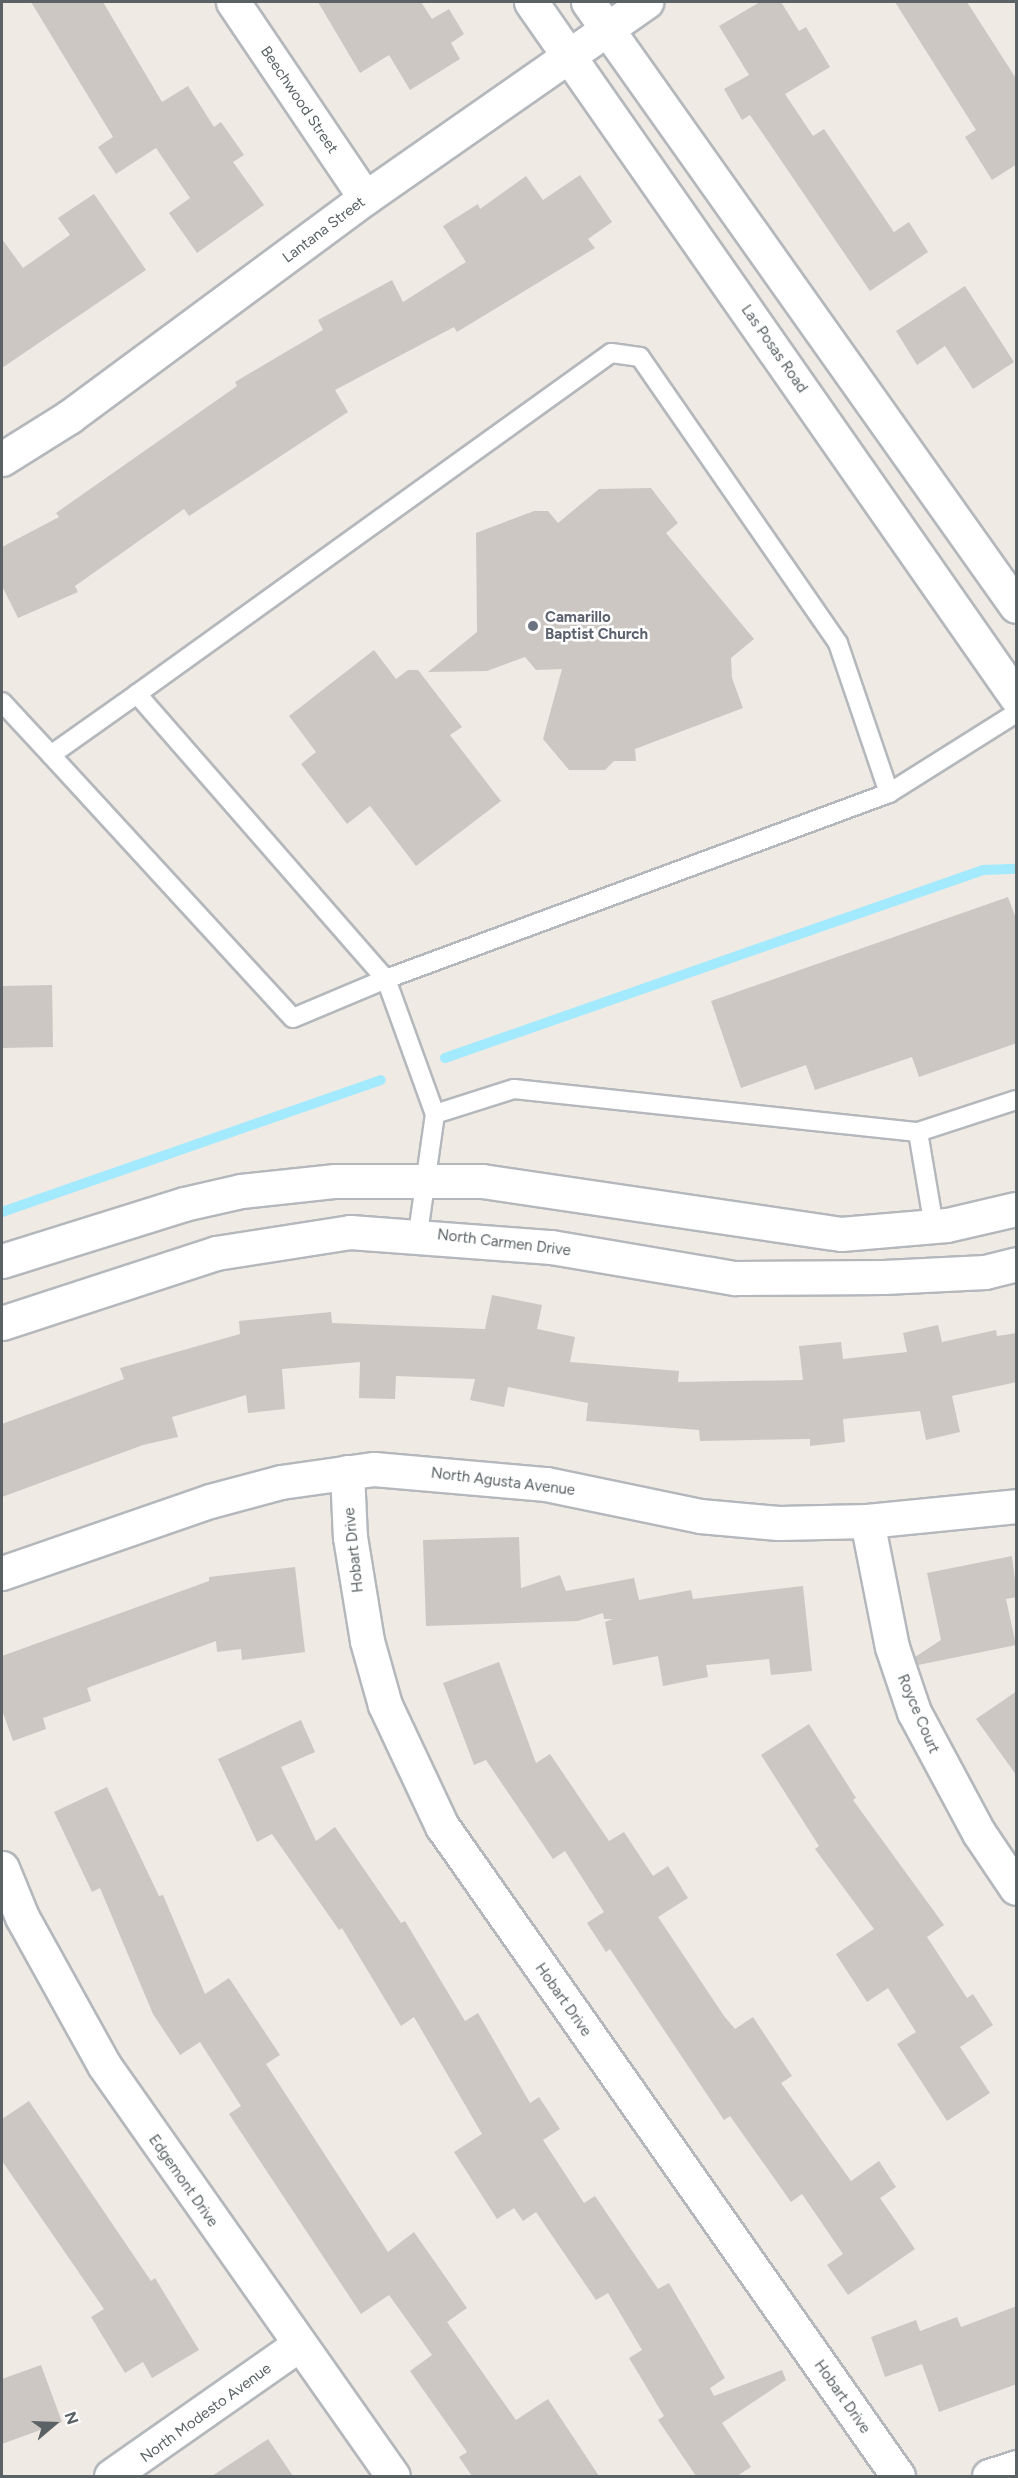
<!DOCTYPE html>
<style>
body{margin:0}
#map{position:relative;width:1018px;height:2478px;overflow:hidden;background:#efeae3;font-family:Figtree,sans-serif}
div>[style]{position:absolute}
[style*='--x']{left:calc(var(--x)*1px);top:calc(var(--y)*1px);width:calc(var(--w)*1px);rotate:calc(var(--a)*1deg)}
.stream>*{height:10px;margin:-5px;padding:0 5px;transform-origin:5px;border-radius:5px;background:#a3eaff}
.building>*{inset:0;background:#ccc7c2}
.roads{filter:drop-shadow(2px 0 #b4b8bc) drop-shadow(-2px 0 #b4b8bc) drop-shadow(0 2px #b4b8bc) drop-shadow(0 -2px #b4b8bc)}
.service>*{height:18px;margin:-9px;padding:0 9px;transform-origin:9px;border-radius:9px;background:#fff}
.minor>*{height:33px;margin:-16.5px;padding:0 16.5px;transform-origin:16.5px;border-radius:16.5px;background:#fff}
.secondary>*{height:33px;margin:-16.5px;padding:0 16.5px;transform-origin:16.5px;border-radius:16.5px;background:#fff}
.dots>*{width:16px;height:16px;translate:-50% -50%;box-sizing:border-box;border:3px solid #fff;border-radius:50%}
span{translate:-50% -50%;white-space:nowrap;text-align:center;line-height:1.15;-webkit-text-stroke:5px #fff;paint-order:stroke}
.street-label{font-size:15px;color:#5b6265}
.worship-label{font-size:15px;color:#5b616d;font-weight:700}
.left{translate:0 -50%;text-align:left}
.frame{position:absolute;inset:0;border:3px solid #5b6265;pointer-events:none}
.north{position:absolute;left:24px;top:2394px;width:60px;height:60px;-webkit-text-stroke:4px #fff;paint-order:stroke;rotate:71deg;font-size:16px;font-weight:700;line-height:24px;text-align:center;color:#5b6265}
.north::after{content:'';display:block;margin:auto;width:21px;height:27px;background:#5b6265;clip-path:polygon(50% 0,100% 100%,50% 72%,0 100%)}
</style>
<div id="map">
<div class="stream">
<div style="--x:445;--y:1058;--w:570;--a:-19.26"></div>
<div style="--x:983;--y:870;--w:33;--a:-2"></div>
<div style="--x:2;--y:1212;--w:401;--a:-19.2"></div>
</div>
<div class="building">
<div style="clip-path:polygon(31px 2px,103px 2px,162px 102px,188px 86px,214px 127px,221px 122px,244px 155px,233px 162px,264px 205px,197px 253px,169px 213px,190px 198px,156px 148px,116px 174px,98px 147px,113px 137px)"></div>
<div style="clip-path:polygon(318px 2px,421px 2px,432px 19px,449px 9px,464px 34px,451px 43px,460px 59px,410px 90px,389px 55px,360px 73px)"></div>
<div style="clip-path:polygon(760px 2px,781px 2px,799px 31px,806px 27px,830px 67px,785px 94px,813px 136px,824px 129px,894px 232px,909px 222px,928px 252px,870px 291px,750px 115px,742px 120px,724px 89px,749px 75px,719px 26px)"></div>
<div style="clip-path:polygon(895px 2px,967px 2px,1017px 80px,1017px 164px,992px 180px,965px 137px,976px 130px)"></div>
<div style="clip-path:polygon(580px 175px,612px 222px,588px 239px,595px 248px,457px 332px,454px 327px,335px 390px,348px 412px,189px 516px,184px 509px,75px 586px,78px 592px,18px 618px,2px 586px,2px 547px,59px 517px,56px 513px,237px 386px,235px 382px,323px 330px,318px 320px,392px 280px,403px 302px,466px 262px,443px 226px,478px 204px,480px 209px,526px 176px,543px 200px)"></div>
<div style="clip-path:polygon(94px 194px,146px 270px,2px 368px,2px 239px,23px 268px,70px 235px,58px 218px)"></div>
<div style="clip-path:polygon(965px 286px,1014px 362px,973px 389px,945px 346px,917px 365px,896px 331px)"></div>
<div style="clip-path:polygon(651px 488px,678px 523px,666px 533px,754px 639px,731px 658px,732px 678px,743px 708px,635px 749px,636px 761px,614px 761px,605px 770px,569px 770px,543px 739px,562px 669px,536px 670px,525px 657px,487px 671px,428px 672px,477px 632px,476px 533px,534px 511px,548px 511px,558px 523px,599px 489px)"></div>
<div style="clip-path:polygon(374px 650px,396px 679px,408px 670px,418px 670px,462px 727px,450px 735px,501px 801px,416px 866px,370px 806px,347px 824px,301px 764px,316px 752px,289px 716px)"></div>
<div style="clip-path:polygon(1008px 897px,1017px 921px,1017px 1043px,919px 1077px,912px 1057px,815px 1090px,806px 1065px,741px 1088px,711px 1001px)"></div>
<div style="clip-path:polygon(52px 985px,53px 1047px,2px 1048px,2px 986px)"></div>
<div style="clip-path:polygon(492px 1295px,542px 1305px,537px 1329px,575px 1337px,570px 1362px,679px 1371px,678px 1382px,803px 1380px,799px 1346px,841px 1342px,843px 1359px,907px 1352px,903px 1333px,938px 1325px,942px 1342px,996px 1330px,997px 1336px,1017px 1333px,1017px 1382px,952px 1396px,960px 1432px,926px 1440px,920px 1411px,843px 1419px,845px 1442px,810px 1446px,810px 1439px,700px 1441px,699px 1430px,586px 1421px,588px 1403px,508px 1387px,504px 1407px,470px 1400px,475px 1379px,396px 1376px,395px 1399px,359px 1398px,360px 1362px,282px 1369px,285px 1409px,248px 1413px,246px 1395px,172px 1417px,178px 1437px,143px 1445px,2px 1497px,2px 1424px,124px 1379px,120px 1368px,240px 1334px,239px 1321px,331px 1312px,332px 1323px,485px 1329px)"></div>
<div style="clip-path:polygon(519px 1537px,521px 1588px,560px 1575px,566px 1591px,634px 1578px,639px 1600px,691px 1590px,693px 1599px,803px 1586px,812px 1671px,771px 1675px,769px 1659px,706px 1665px,708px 1677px,663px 1686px,658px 1656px,613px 1665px,605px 1622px,613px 1619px,604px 1619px,603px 1613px,578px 1621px,426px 1626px,423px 1540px)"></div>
<div style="clip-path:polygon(1012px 1556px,1017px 1597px,1006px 1599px,1016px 1645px,918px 1665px,915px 1657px,941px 1640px,927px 1573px)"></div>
<div style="clip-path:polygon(295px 1567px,305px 1652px,242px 1660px,241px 1649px,217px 1652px,216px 1641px,87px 1688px,91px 1701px,43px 1718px,46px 1729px,13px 1741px,2px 1710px,2px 1656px,209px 1581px,209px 1577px)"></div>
<div style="clip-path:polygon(499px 1662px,536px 1763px,550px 1754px,609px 1841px,624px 1832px,653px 1876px,668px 1866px,688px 1898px,658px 1917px,724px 2016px,735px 2029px,753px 2017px,792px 2076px,781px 2083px,851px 2181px,879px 2161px,896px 2187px,880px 2198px,915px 2249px,848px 2295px,827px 2265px,843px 2254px,802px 2194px,791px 2202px,730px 2116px,724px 2120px,610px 1949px,606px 1952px,587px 1923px,604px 1912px,565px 1851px,553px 1859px,486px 1760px,474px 1765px,443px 1683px)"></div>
<div style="clip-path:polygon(1017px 1691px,1017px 1776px,976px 1719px)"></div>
<div style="clip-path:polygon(301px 1720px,315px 1752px,281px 1767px,316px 1841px,335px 1827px,401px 1923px,405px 1921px,465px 2021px,478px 2013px,530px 2103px,539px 2097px,560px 2129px,543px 2140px,584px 2203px,595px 2196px,658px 2289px,669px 2283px,725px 2378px,710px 2388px,714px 2396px,782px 2370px,786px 2380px,722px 2423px,751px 2467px,737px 2476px,696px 2476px,658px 2420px,664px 2416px,629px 2358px,642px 2350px,608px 2293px,596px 2300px,536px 2212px,523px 2221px,514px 2208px,497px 2219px,454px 2152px,482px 2134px,414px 2017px,401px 2026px,342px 1928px,339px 1930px,272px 1834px,257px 1842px,218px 1759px)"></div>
<div style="clip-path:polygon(809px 1724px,856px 1798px,853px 1800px,944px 1925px,927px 1937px,967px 1998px,973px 1994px,993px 2025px,960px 2047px,990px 2093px,947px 2121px,897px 2044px,916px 2032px,888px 1988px,867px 2002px,836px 1954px,874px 1929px,815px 1849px,819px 1846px,761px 1755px)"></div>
<div style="clip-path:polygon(107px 1787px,159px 1896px,163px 1895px,205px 1994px,229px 1978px,280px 2055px,266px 2064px,388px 2252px,414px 2232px,467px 2308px,447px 2322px,516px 2420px,548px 2399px,599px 2476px,472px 2476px,459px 2457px,467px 2452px,410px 2371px,432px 2355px,389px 2295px,361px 2314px,229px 2114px,241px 2106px,200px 2042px,180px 2055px,153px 2014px,100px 1888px,92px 1892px,54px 1812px)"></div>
<div style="clip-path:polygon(29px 2101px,151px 2281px,155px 2278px,199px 2350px,152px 2378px,143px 2362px,125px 2373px,91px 2317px,104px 2309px,2px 2161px,2px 2119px)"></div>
<div style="clip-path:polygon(1017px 2306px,1017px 2384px,939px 2412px,922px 2364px,885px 2377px,871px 2337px,916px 2320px,920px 2331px,957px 2317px,961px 2327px)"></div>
<div style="clip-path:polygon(41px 2365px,62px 2422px,2px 2444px,2px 2379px)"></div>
<div style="clip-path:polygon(268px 2439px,293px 2476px,212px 2476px)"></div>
</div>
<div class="roads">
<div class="service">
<div style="--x:137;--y:694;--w:105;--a:144.7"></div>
<div style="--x:51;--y:755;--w:357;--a:47.4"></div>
<div style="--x:293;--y:1018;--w:101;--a:-22.8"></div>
<div style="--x:386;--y:979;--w:144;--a:70.1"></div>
<div style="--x:435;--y:1114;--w:121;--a:98.1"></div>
<div style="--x:2;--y:702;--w:72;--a:47.2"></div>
<div style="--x:889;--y:793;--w:158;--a:-108.8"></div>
<div style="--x:838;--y:643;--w:348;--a:-124.7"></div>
<div style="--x:640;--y:357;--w:29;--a:-172"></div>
<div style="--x:611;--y:353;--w:584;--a:144.27"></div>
<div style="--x:137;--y:694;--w:378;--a:48.9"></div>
<div style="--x:386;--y:979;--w:536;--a:-20.29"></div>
<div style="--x:889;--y:793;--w:150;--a:-32.2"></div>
<div style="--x:435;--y:1114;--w:83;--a:-17.6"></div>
<div style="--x:514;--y:1089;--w:406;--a:6.1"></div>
<div style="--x:918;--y:1132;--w:103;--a:-18.1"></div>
<div style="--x:918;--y:1132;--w:96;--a:80.4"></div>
</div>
<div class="minor">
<div style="--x:233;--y:2;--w:236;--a:56"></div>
<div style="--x:2;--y:459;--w:79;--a:-32.1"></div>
<div style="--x:69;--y:417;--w:368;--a:-36.5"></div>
<div style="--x:365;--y:198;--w:343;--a:-34.9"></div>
<div style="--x:347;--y:1472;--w:65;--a:87.4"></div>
<div style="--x:350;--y:1537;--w:105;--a:80.7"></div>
<div style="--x:367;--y:1641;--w:66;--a:74.3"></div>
<div style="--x:385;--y:1705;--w:134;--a:64.8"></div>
<div style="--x:442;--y:1826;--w:794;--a:54.95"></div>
<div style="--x:867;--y:1521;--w:128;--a:78.8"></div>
<div style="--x:892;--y:1647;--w:69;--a:71.3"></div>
<div style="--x:914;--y:1712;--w:137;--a:61.8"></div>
<div style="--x:979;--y:1833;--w:66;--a:56.1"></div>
<div style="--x:2;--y:1573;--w:220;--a:-19.1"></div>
<div style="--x:210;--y:1501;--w:73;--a:-15"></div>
<div style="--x:281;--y:1482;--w:94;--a:-8"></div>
<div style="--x:374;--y:1469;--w:173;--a:5"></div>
<div style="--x:546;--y:1484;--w:157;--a:11.7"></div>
<div style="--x:700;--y:1516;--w:79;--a:5.1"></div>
<div style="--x:779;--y:1523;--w:88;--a:-1.3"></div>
<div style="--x:867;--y:1521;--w:150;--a:-5.7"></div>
<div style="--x:2;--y:1868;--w:53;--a:67.8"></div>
<div style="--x:22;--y:1917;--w:169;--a:61"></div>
<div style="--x:104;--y:2065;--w:502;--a:54.89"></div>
<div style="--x:111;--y:2476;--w:228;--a:-35"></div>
<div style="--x:989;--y:2476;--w:28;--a:-18"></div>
</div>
<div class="secondary">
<div style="--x:531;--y:2;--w:847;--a:55.09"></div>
<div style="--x:588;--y:2;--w:740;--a:54.68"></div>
<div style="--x:2;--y:1261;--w:191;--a:-17.4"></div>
<div style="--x:184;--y:1204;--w:58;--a:-12.8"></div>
<div style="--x:241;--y:1191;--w:95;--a:-6.1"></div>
<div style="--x:335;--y:1181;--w:147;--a:0"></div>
<div style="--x:482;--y:1181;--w:363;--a:8.4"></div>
<div style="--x:841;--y:1234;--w:106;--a:-4.9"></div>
<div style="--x:947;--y:1225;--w:71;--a:-13.1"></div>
<div style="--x:2;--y:1323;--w:225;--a:-18.1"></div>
<div style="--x:216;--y:1253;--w:136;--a:-8.9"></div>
<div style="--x:350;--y:1232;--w:202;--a:4.3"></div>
<div style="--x:551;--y:1247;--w:187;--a:9.6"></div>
<div style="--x:735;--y:1278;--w:149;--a:-0.4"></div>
<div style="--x:884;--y:1277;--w:101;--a:-2.8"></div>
<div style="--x:985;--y:1272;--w:32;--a:-14"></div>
</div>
</div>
<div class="dots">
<div style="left:533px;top:626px;background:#6b7280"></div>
</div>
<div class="street-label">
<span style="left:299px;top:100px;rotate:56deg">Beechwood Street</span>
<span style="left:324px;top:230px;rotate:-37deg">Lantana Street</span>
<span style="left:774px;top:349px;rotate:55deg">Las Posas Road</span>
<span style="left:504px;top:1243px;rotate:7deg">North Carmen Drive</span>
<span style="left:503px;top:1482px;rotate:7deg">North Agusta Avenue</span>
<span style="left:354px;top:1550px;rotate:-96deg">Hobart Drive</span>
<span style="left:918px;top:1714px;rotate:67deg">Royce Court</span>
<span style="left:563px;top:2000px;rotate:55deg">Hobart Drive</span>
<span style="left:183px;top:2181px;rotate:55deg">Edgemont Drive</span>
<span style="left:842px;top:2397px;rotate:55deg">Hobart Drive</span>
<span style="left:206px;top:2413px;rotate:-36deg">North Modesto Avenue</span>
</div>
<div class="worship-label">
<span class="left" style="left:545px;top:626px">Camarillo<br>Baptist Church</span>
</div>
<div class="frame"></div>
<div class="north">N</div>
</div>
